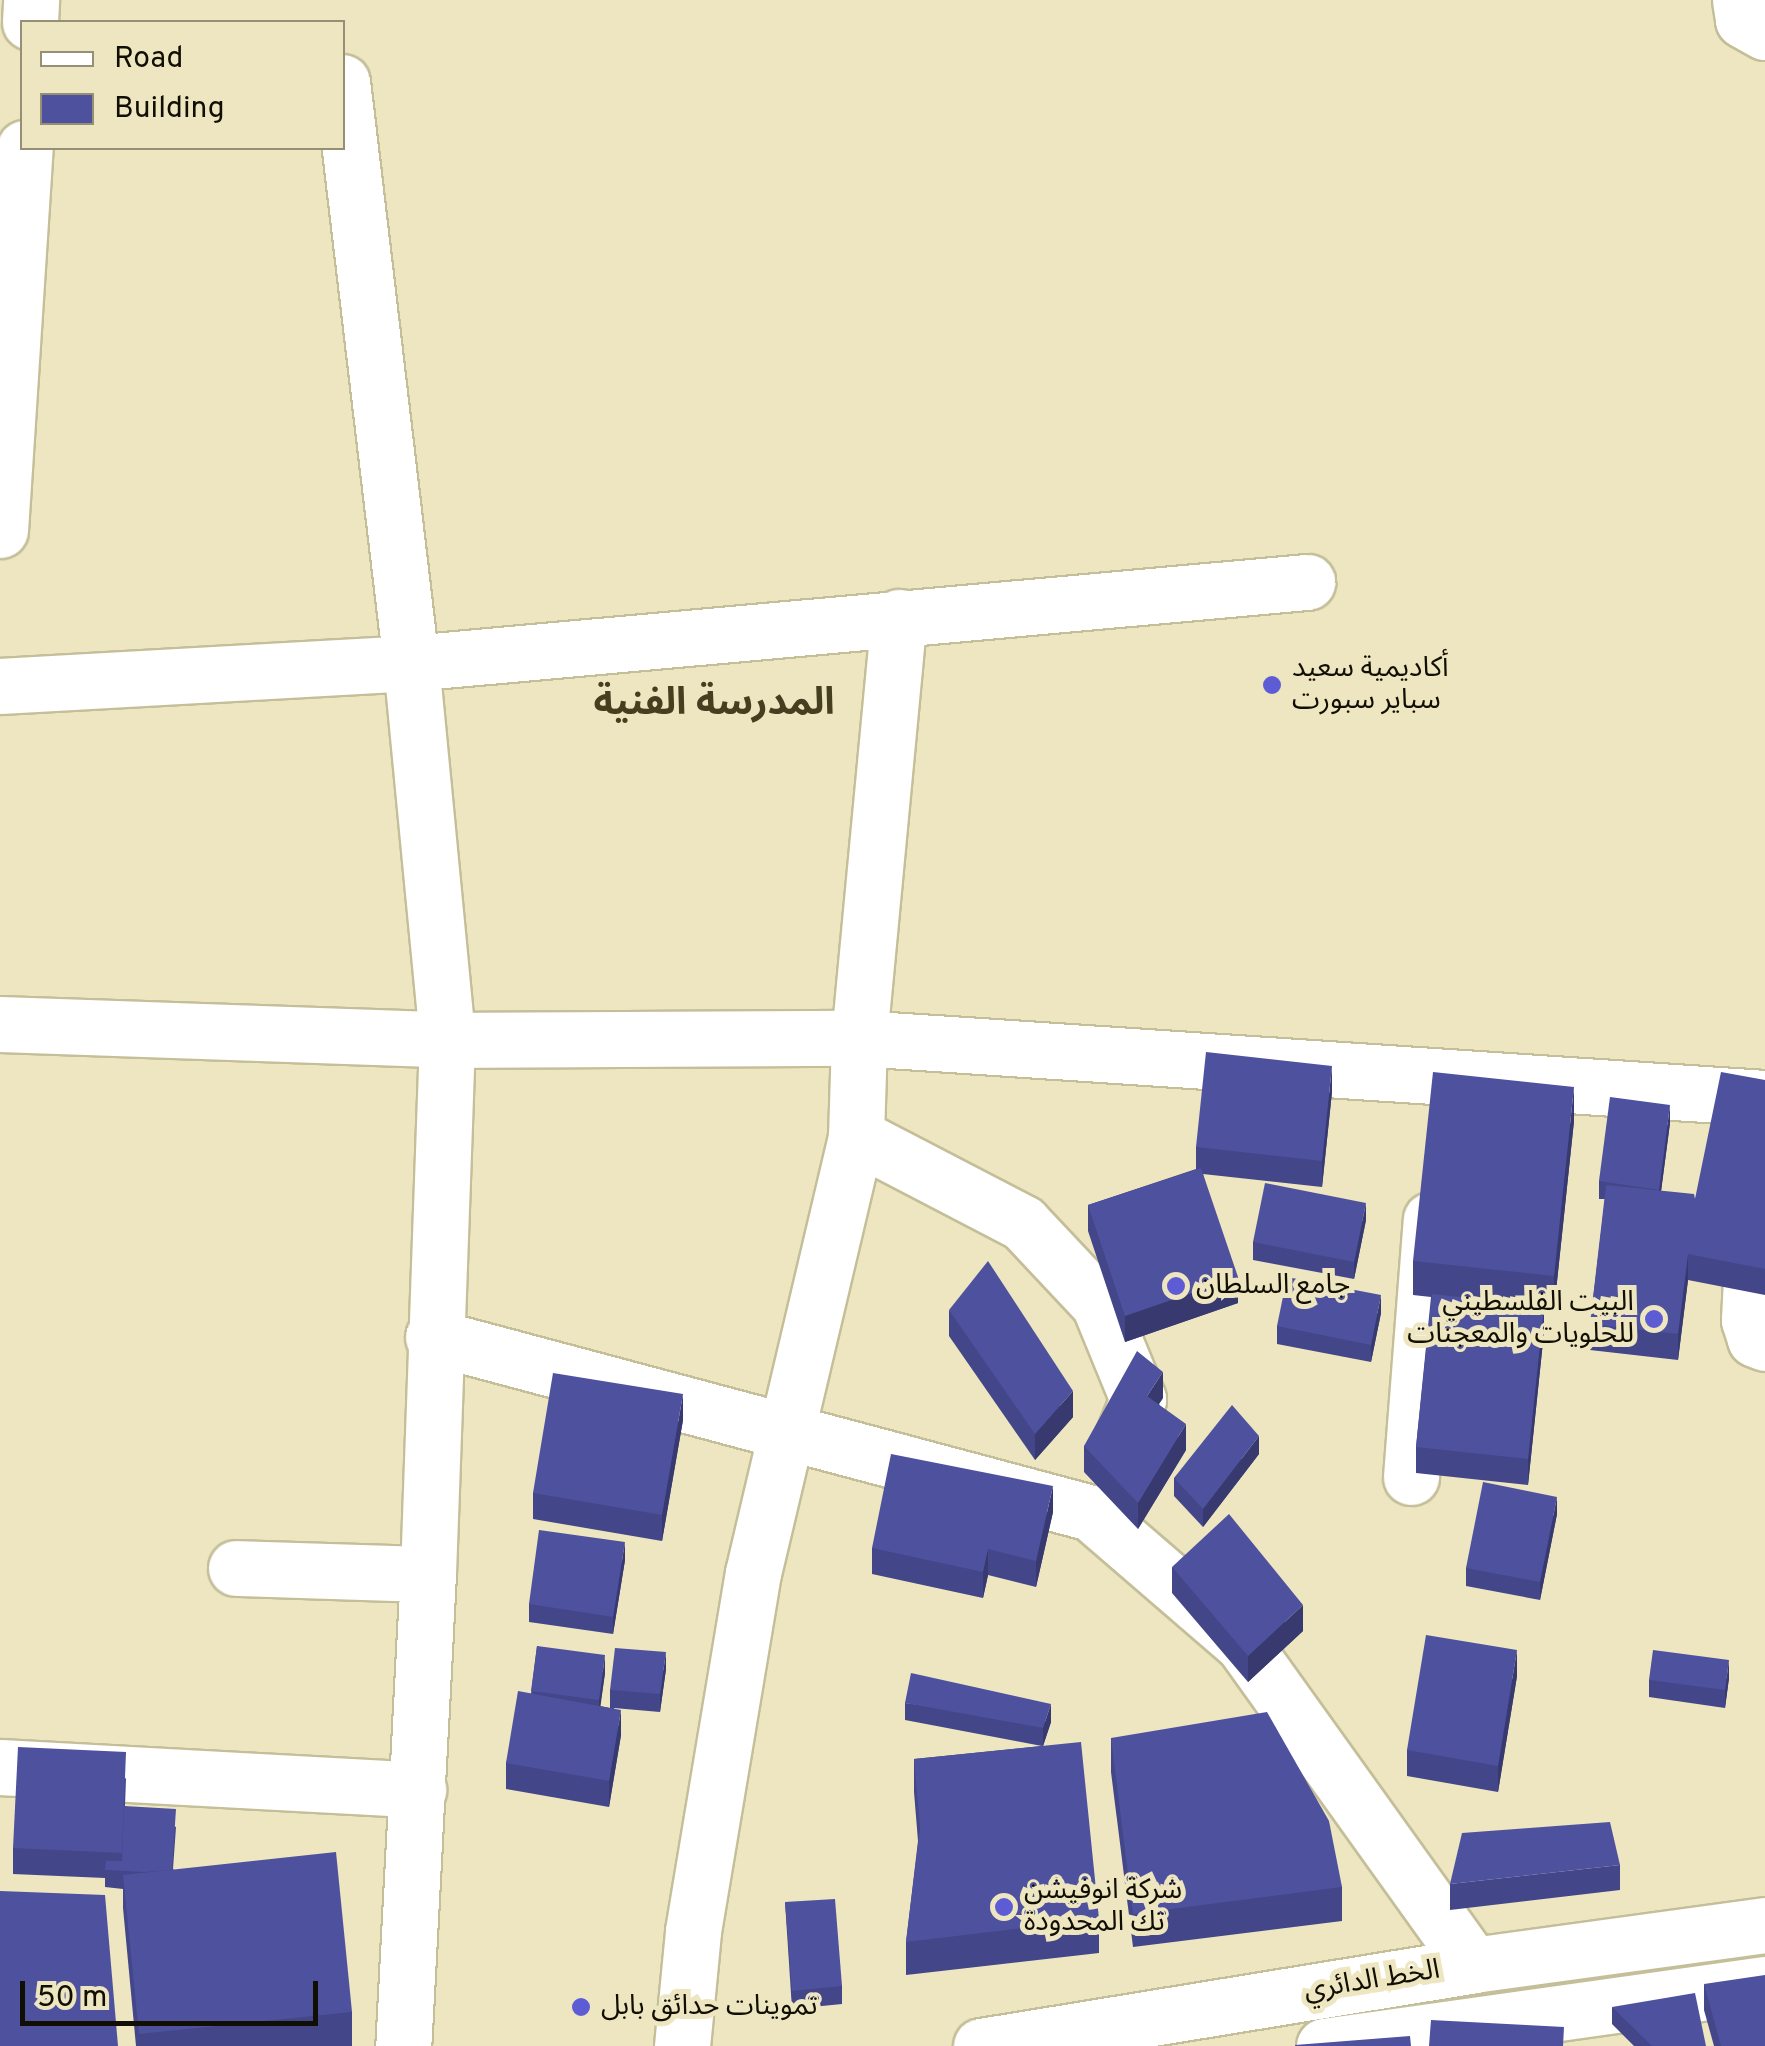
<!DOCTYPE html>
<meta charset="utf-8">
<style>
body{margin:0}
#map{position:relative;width:1765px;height:2046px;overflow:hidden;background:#ede6c1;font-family:Overpass,"Noto Sans Arabic",sans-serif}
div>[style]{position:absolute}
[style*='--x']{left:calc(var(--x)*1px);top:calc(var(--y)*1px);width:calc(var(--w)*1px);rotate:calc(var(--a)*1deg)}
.roads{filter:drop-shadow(2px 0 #c4be99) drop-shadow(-2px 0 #c4be99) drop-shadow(0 2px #c4be99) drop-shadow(0 -2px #c4be99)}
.minor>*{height:55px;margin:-27.5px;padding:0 27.5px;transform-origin:27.5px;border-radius:27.5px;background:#fff}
.major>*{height:55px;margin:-27.5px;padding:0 27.5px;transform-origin:27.5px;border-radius:27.5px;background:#fff}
.wall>*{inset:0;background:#434688}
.shaded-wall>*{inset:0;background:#37396f}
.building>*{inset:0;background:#4e519e}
.dots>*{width:28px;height:28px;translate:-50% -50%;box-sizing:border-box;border:5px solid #ede6c1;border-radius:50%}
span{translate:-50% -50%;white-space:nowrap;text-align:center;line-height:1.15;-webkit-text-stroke:10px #ede6c1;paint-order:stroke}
.poi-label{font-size:28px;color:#110e03}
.left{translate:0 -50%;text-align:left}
.right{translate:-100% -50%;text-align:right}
.street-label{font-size:28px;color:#110e03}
.district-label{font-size:38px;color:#453f1f;font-weight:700}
.legend{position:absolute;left:20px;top:20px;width:325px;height:130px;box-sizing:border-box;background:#ede6c1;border:2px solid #959075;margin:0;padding:12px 18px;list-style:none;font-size:30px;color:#110e03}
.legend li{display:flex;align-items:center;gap:20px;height:50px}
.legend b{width:50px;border:2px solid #959075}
.scale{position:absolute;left:20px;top:1981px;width:298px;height:45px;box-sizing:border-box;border:5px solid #110e03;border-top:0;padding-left:12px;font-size:30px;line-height:35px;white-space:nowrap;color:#110e03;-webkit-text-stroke:8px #ede6c1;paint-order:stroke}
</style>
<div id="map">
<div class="roads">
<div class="minor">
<div style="--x:1740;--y:0;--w:20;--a:81"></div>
<div style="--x:1743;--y:20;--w:25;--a:29"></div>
<div style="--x:30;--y:22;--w:22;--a:-87"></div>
<div style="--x:342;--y:82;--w:585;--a:83.23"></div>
<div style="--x:411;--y:663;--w:379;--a:84.5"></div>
<div style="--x:447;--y:1040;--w:534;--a:92.04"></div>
<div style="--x:428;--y:1574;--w:473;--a:93"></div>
<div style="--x:0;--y:530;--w:383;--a:-86.3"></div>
<div style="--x:0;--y:686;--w:412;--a:-3.2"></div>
<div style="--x:411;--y:663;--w:900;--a:-5.17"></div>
<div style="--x:0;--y:1024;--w:447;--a:2"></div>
<div style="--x:447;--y:1040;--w:412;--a:-0.3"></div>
<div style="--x:859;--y:1038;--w:908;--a:3.79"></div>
<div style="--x:856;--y:1136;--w:188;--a:27.5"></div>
<div style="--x:1023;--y:1223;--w:111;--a:46.8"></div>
<div style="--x:1099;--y:1304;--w:103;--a:67.7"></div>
<div style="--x:1138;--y:1399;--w:45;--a:112"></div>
<div style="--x:1754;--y:1220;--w:100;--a:92.9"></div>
<div style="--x:1749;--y:1320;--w:20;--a:72"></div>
<div style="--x:1755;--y:1339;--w:11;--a:22"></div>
<div style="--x:433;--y:1337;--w:681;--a:14.97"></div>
<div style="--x:1091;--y:1513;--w:201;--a:40.8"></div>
<div style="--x:1243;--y:1644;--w:395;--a:54.4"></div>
<div style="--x:1411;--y:1477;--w:258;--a:-85.6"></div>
<div style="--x:236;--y:1568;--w:192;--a:1.8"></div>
<div style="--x:0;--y:1767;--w:419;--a:3.1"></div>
<div style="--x:682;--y:2046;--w:116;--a:-84.5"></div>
<div style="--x:693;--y:1931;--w:363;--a:-80.5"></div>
<div style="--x:753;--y:1573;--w:449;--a:-76.7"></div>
<div style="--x:856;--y:1136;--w:98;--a:-88.2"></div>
<div style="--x:859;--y:1038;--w:423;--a:-84.6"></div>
</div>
<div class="major">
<div style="--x:981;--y:2046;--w:499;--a:-9.3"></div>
<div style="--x:1473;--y:1965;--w:295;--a:-7.8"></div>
<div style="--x:1324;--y:2046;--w:445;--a:-8"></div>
</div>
</div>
<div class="wall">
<div style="clip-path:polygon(1765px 1080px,1765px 1295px,1688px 1280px,1678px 1360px,1590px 1350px,1590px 1324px,1605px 1199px,1599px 1199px,1599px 1181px,1670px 1123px,1661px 1191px,1695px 1199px)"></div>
<div style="clip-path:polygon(1332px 1092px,1322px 1187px,1203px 1174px,1238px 1303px,1125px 1342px,1088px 1231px,1088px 1205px,1196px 1169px,1196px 1147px)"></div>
<div style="clip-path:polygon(1574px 1121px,1554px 1310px,1544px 1309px,1544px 1332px,1528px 1485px,1416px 1473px,1416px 1447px,1431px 1297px,1413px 1295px,1413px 1261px)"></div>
<div style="clip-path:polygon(1366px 1220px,1354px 1279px,1253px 1260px,1253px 1242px)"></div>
<div style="clip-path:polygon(949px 1310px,1073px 1417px,1035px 1460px,949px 1336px)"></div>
<div style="clip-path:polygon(1381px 1313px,1371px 1362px,1277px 1344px,1277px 1326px)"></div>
<div style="clip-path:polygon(1163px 1398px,1159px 1404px,1186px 1450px,1138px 1529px,1084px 1472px,1084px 1446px)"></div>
<div style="clip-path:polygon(683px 1420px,662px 1541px,533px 1519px,533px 1493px)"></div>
<div style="clip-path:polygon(1259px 1454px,1203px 1527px,1174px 1496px,1174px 1478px)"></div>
<div style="clip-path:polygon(1053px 1512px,1036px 1587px,988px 1575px,983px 1598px,872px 1574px,872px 1548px)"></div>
<div style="clip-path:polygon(1557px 1514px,1540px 1600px,1466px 1586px,1466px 1568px)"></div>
<div style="clip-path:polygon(625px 1560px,613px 1634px,529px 1622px,529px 1604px)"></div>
<div style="clip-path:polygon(1172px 1567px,1303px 1631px,1248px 1682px,1172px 1593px)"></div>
<div style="clip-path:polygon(537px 1646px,605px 1673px,600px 1706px,610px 1708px,610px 1690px,666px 1669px,660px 1712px,614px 1708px,621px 1735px,609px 1807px,506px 1789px,506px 1763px,531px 1694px)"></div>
<div style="clip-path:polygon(1517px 1676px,1498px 1792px,1407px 1776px,1407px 1750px)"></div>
<div style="clip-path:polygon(1729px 1678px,1725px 1708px,1649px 1697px,1649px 1680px)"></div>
<div style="clip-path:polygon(905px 1703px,1051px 1722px,1043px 1746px,1099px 1919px,1099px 1953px,906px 1975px,906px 1942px,918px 1841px,914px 1792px,914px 1759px,1042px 1746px,905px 1720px)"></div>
<div style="clip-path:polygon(1111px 1738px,1342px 1887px,1342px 1921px,1133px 1947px,1111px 1772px)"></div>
<div style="clip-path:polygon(126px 1778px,125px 1806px,176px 1827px,173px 1869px,352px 2012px,352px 2046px,136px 2046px,123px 1908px,123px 1889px,105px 1887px,105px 1878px,13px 1874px,13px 1848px)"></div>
<div style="clip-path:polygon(1620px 1865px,1620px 1890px,1450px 1910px,1450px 1884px)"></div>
<div style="clip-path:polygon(785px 1902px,842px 1986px,842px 2004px,792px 2009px)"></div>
<div style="clip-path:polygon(1704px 1984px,1765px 2046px,1714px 2046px,1704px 2010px)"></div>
<div style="clip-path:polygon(1612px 2007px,1706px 2046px,1634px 2046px,1612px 2024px)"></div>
</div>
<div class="shaded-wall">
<div style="clip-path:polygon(1332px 1066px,1332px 1092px,1322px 1187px,1322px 1161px)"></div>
<div style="clip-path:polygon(1574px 1087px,1574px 1121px,1554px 1310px,1554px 1276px)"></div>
<div style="clip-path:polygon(1670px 1105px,1670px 1123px,1659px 1207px,1659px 1190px)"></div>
<div style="clip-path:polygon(1366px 1203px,1366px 1220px,1354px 1279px,1354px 1262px)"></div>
<div style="clip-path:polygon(1688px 1254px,1688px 1280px,1678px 1360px,1678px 1334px)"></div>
<div style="clip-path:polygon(1238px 1277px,1238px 1303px,1125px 1342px,1125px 1316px)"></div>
<div style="clip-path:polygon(1381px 1295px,1381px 1313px,1371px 1362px,1371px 1345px)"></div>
<div style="clip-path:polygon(1544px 1306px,1544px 1332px,1528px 1485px,1528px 1459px)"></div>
<div style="clip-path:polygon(1163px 1372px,1163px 1398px,1147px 1421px,1147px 1396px)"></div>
<div style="clip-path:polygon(1073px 1391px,1073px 1417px,1035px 1460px,1035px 1434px)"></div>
<div style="clip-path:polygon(683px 1394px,683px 1420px,662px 1541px,662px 1515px)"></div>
<div style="clip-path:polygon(1186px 1424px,1186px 1450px,1138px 1529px,1138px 1503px)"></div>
<div style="clip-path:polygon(1259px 1436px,1259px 1454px,1203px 1527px,1203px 1509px)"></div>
<div style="clip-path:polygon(1053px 1486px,1053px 1512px,1036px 1587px,1036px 1561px)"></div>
<div style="clip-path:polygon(1557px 1497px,1557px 1514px,1540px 1600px,1540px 1582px)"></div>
<div style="clip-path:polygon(625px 1542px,625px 1560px,613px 1634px,613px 1617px)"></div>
<div style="clip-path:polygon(988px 1549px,988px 1575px,983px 1598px,983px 1572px)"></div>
<div style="clip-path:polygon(1303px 1605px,1303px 1631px,1248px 1682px,1248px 1656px)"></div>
<div style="clip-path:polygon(1517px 1650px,1517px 1676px,1498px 1792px,1498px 1766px)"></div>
<div style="clip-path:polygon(666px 1652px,666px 1669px,660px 1712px,660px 1694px)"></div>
<div style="clip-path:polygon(605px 1655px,605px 1673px,599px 1717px,599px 1700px)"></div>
<div style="clip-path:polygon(1729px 1660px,1729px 1678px,1725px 1708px,1725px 1690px)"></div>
<div style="clip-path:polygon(1051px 1704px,1051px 1722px,1043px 1746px,1043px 1728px)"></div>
<div style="clip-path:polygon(621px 1710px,621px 1735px,609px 1807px,609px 1781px)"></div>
</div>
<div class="building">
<div style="clip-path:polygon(1206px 1052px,1332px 1066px,1322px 1161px,1196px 1147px)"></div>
<div style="clip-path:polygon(1433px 1072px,1574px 1087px,1554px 1276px,1413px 1261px)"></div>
<div style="clip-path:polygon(1721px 1072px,1765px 1080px,1765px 1269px,1688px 1254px,1678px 1334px,1590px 1324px,1606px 1185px,1694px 1194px,1695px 1199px)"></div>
<div style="clip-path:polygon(1610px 1097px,1670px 1105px,1659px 1190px,1599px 1181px)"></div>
<div style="clip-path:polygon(1201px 1168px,1238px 1277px,1125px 1316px,1088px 1205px)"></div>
<div style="clip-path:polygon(1265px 1183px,1366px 1203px,1354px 1262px,1253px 1242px)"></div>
<div style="clip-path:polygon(988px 1261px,1073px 1391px,1035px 1434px,949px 1310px)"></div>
<div style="clip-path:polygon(1287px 1277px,1381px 1295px,1371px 1345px,1277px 1326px)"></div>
<div style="clip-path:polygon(1432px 1294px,1544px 1306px,1528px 1459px,1416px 1447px)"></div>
<div style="clip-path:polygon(1137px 1351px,1163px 1372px,1147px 1396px,1186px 1424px,1138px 1503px,1084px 1446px)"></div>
<div style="clip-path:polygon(553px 1373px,683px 1394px,662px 1515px,533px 1493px)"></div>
<div style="clip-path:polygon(1232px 1405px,1259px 1436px,1203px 1509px,1174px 1478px)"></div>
<div style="clip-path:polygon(891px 1454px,1053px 1486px,1036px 1561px,988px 1549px,983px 1572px,872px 1548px)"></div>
<div style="clip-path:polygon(1483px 1482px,1557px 1497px,1540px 1582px,1466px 1568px)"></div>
<div style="clip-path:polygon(1229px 1514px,1303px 1605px,1248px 1656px,1172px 1567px)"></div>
<div style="clip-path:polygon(539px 1530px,625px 1542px,613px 1617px,529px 1604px)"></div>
<div style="clip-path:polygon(1426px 1635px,1517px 1650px,1498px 1766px,1407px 1750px)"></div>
<div style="clip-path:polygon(537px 1646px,605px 1655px,599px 1700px,531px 1691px)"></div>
<div style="clip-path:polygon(615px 1648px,666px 1652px,660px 1694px,610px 1690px)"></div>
<div style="clip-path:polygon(1653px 1650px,1729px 1660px,1725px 1690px,1649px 1680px)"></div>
<div style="clip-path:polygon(911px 1673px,1051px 1704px,1043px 1728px,905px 1703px)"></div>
<div style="clip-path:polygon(518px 1691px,621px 1710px,609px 1781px,506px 1763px)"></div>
<div style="clip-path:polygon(1267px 1712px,1329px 1821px,1342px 1887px,1133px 1914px,1111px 1738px)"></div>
<div style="clip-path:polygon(1081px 1742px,1099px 1919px,906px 1942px,920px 1828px,914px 1759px)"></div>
<div style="clip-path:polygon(18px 1747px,126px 1752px,122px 1853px,13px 1848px)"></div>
<div style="clip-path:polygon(124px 1806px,176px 1809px,172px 1870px,144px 1872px,105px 1870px,106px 1861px,122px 1861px)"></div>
<div style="clip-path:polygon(1610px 1822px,1620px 1865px,1450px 1884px,1462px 1833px)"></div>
<div style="clip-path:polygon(336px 1852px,352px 2012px,139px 2034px,123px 1875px)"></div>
<div style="clip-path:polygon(0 1891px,105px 1895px,118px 2046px,0 2046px)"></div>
<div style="clip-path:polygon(835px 1899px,842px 1986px,792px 1991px,785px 1902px)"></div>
<div style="clip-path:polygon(1765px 1975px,1765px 2046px,1721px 2046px,1704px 1984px)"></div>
<div style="clip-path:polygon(1695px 1993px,1706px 2046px,1652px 2046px,1612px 2007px)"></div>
<div style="clip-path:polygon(1431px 2020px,1564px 2027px,1563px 2046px,1429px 2046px)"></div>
<div style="clip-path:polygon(1410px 2036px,1411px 2046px,1295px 2046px,1295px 2045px)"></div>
</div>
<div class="dots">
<div style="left:1272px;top:685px;background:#5e5cd4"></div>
<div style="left:1176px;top:1286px;background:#5e5cd4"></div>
<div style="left:1654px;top:1319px;background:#5e5cd4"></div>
<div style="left:1004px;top:1907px;background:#5e5cd4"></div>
<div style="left:581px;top:2007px;background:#5e5cd4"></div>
</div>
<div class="poi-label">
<span class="left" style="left:1292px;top:685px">أكاديمية سعيد<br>سباير سبورت</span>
<span class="left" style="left:1196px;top:1286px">جامع السلطان</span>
<span class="right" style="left:1634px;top:1319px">البيت الفلسطيني<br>للحلويات والمعجنات</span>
<span class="left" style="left:1024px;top:1907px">شركة انوفيشن<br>تك المحدودة</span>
<span class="left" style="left:601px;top:2007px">تموينات حدائق بابل</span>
</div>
<div class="street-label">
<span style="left:1372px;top:1981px;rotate:-9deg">الخط الدائري</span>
</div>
<div class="district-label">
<span style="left:714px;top:705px">المدرسة الفنية</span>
</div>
<ul class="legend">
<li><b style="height:12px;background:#fff"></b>Road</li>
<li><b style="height:28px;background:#4e519e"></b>Building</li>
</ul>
<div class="scale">50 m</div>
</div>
